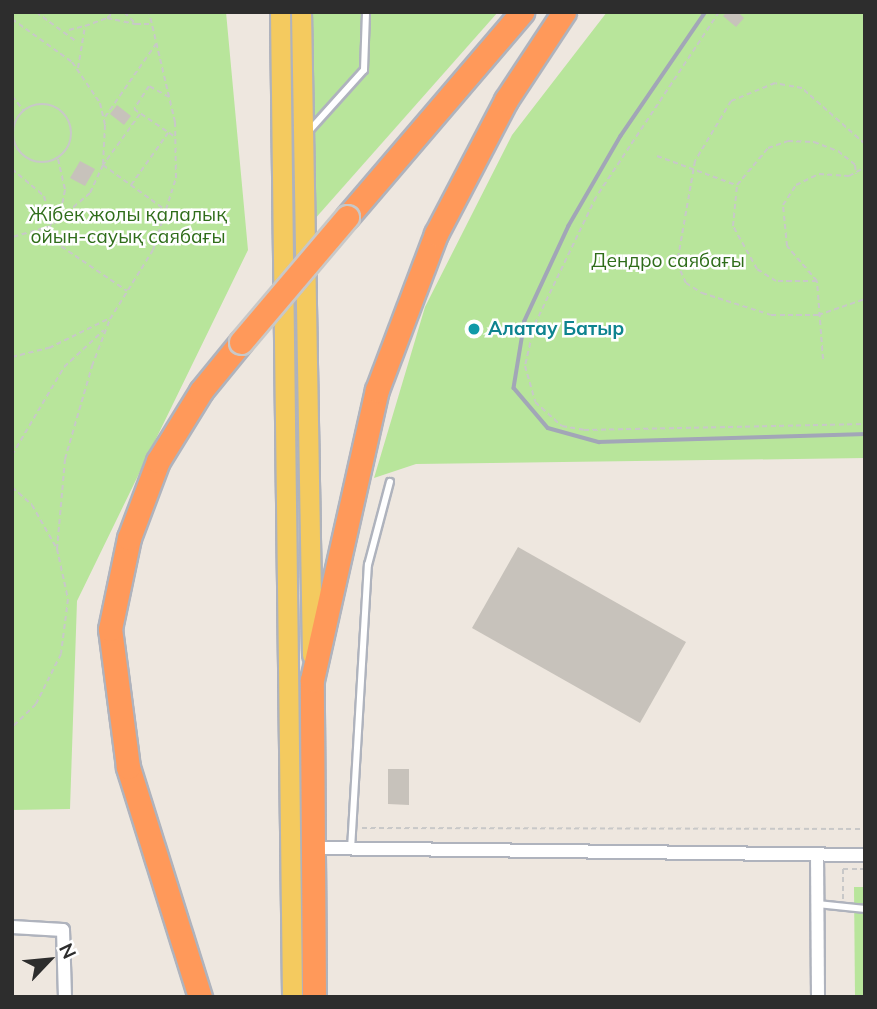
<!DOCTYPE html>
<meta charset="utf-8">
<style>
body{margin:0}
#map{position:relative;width:877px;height:1009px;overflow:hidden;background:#eee7df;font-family:Mulish,sans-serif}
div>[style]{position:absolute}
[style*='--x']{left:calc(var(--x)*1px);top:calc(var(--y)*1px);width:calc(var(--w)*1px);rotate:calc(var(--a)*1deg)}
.green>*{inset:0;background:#b8e59b}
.building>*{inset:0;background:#c7c2bb}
.path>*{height:2px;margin-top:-1px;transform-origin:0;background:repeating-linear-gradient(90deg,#c8c8c8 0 5px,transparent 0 8.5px)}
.path>.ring{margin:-1px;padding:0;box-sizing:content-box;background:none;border:2px solid #c8c8c8;border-radius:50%}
.roads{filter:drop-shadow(2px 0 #afb3bd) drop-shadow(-2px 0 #afb3bd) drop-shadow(0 2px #afb3bd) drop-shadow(0 -2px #afb3bd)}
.lane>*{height:6px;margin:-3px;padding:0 3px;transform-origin:3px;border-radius:3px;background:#fff}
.street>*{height:12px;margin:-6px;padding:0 6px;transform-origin:6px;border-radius:6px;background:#fff}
.primary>*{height:19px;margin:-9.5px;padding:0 9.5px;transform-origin:9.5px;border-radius:9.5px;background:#f4ca5f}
.highway>*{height:23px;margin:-11.5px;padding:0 11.5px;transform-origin:11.5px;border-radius:11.5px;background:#ff995a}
.rail>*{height:3.5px;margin:-1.75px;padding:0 1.75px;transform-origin:1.75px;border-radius:1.75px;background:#a2a6b7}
.bridges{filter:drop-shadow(2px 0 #c8c8c8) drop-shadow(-2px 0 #c8c8c8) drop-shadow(0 2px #c8c8c8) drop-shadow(0 -2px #c8c8c8)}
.highway-bridge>*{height:23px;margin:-11.5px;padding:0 11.5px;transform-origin:11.5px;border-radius:11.5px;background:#ff995a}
.dots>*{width:19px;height:19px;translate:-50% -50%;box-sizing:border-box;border:4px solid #fff;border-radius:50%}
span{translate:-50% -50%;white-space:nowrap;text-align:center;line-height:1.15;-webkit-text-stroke:5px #fff;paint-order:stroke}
.park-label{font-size:19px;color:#2f6d1a}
.culture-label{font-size:19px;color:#0d838f;font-weight:700}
.left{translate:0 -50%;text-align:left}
.frame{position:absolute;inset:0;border:14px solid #2d2d2d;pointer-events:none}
.north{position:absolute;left:14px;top:925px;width:70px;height:70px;-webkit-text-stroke:5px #fff;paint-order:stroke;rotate:64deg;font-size:19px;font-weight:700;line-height:28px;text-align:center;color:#2d2d2d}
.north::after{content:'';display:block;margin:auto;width:24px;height:32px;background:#2d2d2d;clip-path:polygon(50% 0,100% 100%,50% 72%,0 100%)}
</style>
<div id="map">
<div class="green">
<div style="clip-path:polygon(12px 12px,226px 12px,248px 250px,77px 601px,70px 809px,12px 810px)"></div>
<div style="clip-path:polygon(311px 12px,498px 12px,313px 221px)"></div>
<div style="clip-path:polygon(607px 12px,865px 12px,865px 458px,416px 464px,374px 478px,425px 307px,512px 135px)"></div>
<div style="clip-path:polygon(854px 887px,865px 887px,865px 997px,855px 997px)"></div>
</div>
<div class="building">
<div style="clip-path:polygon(727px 12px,738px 12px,744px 18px,736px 27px,723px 16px)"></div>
<div style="clip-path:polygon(117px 105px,131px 116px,124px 125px,110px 114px)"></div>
<div style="clip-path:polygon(80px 161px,95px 169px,85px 186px,70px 178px)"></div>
<div style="clip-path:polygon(518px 547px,686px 642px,640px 723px,472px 628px)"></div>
<div style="clip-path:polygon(388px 769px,409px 769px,409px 805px,388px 804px)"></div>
</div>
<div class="path">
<div style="--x:36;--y:12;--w:51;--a:36.2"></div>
<div style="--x:124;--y:12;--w:17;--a:45"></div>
<div style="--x:136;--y:24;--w:16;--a:0"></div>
<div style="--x:719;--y:12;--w:222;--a:123.6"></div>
<div style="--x:596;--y:197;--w:143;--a:115.7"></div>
<div style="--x:534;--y:326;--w:41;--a:102.7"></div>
<div style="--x:525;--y:366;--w:37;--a:74"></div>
<div style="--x:535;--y:402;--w:36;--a:42"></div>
<div style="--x:562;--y:426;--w:22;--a:10"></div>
<div style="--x:584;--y:430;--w:281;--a:-1.2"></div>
<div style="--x:107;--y:18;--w:9;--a:-41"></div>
<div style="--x:12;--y:19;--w:74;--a:35.6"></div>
<div style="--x:72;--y:62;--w:50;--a:55.7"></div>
<div style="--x:100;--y:103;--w:23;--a:77"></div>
<div style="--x:105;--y:125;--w:40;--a:92.9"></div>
<div style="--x:103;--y:165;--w:31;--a:115"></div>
<div style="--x:90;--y:193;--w:51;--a:139.8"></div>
<div style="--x:51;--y:226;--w:41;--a:164.2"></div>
<div style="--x:69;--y:30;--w:16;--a:-15"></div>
<div style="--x:78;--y:68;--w:43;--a:-80.5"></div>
<div style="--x:85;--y:26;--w:23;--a:-20"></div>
<div style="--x:107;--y:18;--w:30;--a:12"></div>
<div style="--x:12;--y:96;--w:19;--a:51"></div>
<div style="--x:169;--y:97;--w:23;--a:-151"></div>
<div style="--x:149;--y:86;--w:27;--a:123"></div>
<div style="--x:134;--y:109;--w:50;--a:34.3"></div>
<div class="ring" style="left:13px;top:104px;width:56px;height:56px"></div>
<div style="--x:140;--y:114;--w:63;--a:126"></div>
<div style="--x:103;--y:165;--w:75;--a:35.8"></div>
<div style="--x:105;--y:117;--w:89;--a:-55.1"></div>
<div style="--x:865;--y:144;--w:84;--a:-138.4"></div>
<div style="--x:802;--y:88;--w:27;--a:-170"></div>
<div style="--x:775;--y:83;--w:48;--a:157.8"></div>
<div style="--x:731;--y:101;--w:70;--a:121"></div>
<div style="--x:695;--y:161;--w:104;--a:100"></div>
<div style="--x:677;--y:263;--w:22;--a:66"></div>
<div style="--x:686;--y:283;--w:19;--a:32"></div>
<div style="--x:702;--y:293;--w:72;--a:17.7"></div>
<div style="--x:771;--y:315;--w:47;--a:0"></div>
<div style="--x:818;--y:315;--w:50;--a:-18.8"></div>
<div style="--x:657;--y:156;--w:84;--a:20.2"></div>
<div style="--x:58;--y:159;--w:32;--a:77"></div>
<div style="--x:65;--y:190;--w:32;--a:101"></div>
<div style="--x:12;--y:169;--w:42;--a:40.2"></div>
<div style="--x:44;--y:196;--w:30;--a:76"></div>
<div style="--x:131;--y:185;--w:64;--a:-54.6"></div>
<div style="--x:40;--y:232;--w:105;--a:34.1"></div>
<div style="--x:817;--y:281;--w:41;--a:180"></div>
<div style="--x:776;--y:281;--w:22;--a:-148"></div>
<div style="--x:757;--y:269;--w:49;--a:-119.2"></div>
<div style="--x:733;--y:226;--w:41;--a:-84.4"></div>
<div style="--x:737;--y:185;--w:48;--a:-50"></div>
<div style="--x:768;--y:148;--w:21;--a:-19"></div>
<div style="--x:788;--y:141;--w:26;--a:2"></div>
<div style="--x:814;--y:142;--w:26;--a:21"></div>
<div style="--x:838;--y:151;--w:22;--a:39"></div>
<div style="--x:855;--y:165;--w:9;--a:84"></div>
<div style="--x:12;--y:357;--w:38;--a:-14"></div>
<div style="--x:49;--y:348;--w:66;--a:-26.2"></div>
<div style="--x:823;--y:359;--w:78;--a:-94.4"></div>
<div style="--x:817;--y:281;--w:46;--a:-130.6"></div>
<div style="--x:787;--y:246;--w:41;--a:-95.6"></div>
<div style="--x:783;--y:205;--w:24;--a:-57"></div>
<div style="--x:796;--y:185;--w:25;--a:-26"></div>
<div style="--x:819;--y:174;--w:30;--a:4"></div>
<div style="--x:849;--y:176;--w:18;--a:-29"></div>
<div style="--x:12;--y:455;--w:102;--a:-59.4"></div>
<div style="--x:64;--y:367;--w:54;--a:-42.8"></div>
<div style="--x:12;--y:487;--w:27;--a:42"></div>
<div style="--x:32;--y:505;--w:51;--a:60.4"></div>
<div style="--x:57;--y:549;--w:51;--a:77.6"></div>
<div style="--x:68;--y:599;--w:55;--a:97.3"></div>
<div style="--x:61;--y:654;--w:56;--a:116.6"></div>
<div style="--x:36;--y:704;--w:33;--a:136"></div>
<div style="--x:57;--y:549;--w:90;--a:-84.9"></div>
<div style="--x:65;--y:459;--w:97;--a:-73.8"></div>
<div style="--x:92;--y:366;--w:50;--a:-69"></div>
<div style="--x:110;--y:319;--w:81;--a:-58.1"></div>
<div style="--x:153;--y:250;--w:76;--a:-72.3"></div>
<div style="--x:176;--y:178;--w:56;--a:-91"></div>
<div style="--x:175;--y:122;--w:113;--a:-103.3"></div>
<div style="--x:362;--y:828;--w:503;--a:0.11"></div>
<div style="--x:843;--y:899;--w:30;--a:-90"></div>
<div style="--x:843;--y:869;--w:22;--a:0"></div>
</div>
<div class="roads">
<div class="lane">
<div style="--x:309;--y:131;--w:82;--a:-48"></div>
<div style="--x:364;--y:70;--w:58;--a:-88"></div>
<div style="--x:351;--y:849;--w:285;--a:-86.6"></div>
<div style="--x:368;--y:565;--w:86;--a:-75.2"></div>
<div style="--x:818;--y:904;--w:47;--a:6.1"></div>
</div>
<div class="street">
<div style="--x:313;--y:848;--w:552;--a:0.73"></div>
<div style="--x:817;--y:854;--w:143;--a:89.6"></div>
<div style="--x:12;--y:927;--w:51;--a:3.4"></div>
<div style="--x:63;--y:930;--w:67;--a:88.3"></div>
</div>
<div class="primary">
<div style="--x:280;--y:12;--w:985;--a:89.3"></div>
<div style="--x:301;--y:12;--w:643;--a:89.02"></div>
</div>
<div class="highway">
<div style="--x:347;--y:217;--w:270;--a:-49.5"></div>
<div style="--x:200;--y:997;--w:241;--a:-107.4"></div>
<div style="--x:128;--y:767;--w:139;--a:-97.4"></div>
<div style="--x:110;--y:629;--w:93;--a:-78.2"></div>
<div style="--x:129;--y:538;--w:82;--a:-69.4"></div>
<div style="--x:158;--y:461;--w:82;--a:-58.4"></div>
<div style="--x:201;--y:391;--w:63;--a:-50.8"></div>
<div style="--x:314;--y:997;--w:317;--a:-90.4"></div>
<div style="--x:312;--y:680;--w:297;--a:-77.4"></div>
<div style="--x:377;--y:390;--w:167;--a:-69.3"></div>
<div style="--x:436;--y:234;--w:151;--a:-62.4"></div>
<div style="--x:506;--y:100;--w:105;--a:-56.6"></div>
</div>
</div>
<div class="rail">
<div style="--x:706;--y:12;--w:150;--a:124.4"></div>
<div style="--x:621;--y:136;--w:104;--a:120"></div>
<div style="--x:569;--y:226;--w:105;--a:114.9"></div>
<div style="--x:525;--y:321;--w:68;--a:99.3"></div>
<div style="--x:514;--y:388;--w:52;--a:49.6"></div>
<div style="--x:548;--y:428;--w:53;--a:15.4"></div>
<div style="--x:599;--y:442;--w:266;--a:-1.7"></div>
</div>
<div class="bridges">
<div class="highway-bridge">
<div style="--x:241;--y:342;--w:164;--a:-49.7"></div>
</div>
</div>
<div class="dots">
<div style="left:474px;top:329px;background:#0f9aa8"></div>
</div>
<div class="park-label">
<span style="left:128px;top:226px">Жібек жолы қалалық<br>ойын-сауық саябағы</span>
<span style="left:668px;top:261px">Дендро саябағы</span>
</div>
<div class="culture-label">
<span class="left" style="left:488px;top:329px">Алатау Батыр</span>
</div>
<div class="frame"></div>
<div class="north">N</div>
</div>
